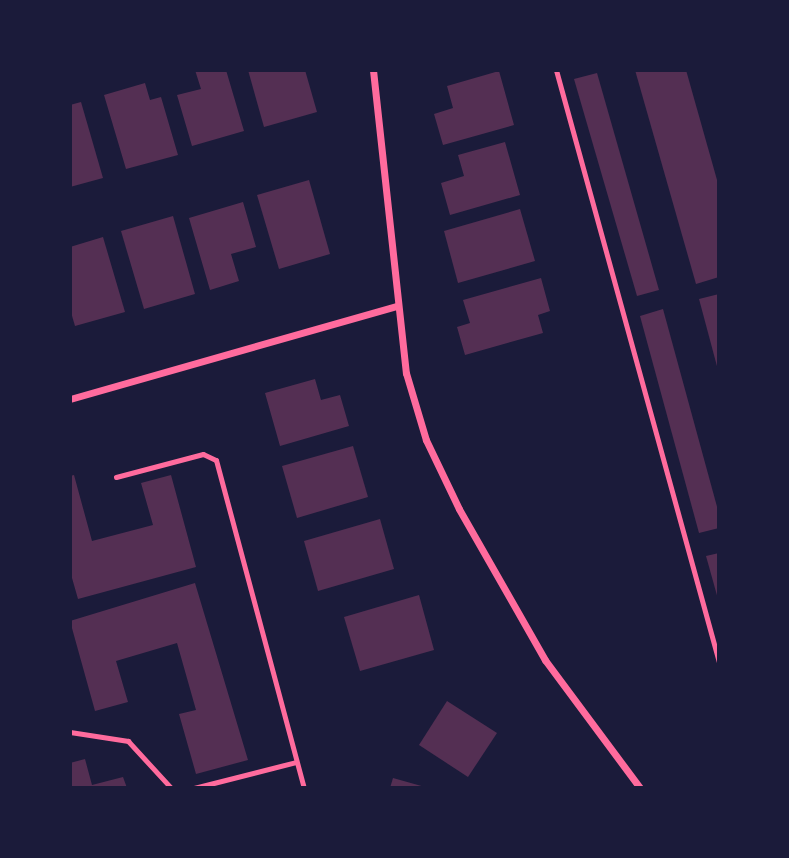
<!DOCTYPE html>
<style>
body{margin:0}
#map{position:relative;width:789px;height:858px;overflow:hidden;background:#1b1b3a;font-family:"Alegreya Sans",sans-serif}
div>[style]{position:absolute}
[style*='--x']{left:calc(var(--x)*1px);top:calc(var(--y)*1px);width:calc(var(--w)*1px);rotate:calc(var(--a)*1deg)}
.building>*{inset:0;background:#542f53}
.service>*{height:5px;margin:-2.5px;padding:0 2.5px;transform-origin:2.5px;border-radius:2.5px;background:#ff6b9d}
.minor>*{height:7px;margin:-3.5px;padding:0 3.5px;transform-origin:3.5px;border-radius:3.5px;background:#ff6b9d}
span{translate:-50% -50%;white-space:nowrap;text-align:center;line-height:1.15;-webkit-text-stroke:6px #1b1b3a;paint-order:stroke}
.frame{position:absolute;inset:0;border:72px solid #1b1b3a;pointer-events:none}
</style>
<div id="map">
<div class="building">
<div style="clip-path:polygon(195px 70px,226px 70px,244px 131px,192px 146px,177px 95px,201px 89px)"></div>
<div style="clip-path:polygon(248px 70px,305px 70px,317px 112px,264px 127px)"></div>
<div style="clip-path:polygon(635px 70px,686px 70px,719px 187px,719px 277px,696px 284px)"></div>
<div style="clip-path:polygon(499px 71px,514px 125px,443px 145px,434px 114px,453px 108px,447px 86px)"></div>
<div style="clip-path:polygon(597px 73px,659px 290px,637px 296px,574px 79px)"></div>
<div style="clip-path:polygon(145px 83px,150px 100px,161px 97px,178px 155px,126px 169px,104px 95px)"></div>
<div style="clip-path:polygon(81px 102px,103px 178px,70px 187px,70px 105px)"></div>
<div style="clip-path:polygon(505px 142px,520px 195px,450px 215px,441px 183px,464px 176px,458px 155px)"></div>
<div style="clip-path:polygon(309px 180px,330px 254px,279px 269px,257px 195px)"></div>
<div style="clip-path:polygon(243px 202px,256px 247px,231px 254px,239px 281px,210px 290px,189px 218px)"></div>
<div style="clip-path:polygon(520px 209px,535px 261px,458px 283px,444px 231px)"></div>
<div style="clip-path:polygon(173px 216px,195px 294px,144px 309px,121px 231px)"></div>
<div style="clip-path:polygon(103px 237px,125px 312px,75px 326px,70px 309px,70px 247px)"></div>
<div style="clip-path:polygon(541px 278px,550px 311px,538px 315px,543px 333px,465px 355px,457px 327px,470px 323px,463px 300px)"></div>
<div style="clip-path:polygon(719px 294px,719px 370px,718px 370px,699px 299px)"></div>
<div style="clip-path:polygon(663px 309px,719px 514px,719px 528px,699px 533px,640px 316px)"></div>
<div style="clip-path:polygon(315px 379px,321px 400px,340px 395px,349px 426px,280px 446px,265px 393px)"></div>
<div style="clip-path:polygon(353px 446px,368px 497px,297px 518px,282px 466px)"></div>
<div style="clip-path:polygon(74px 475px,92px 541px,153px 525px,141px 483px,171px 475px,196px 567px,78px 599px,70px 571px,70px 476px)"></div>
<div style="clip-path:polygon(380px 519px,394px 569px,318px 591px,304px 541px)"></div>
<div style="clip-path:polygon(719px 553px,719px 599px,718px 599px,706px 556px)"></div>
<div style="clip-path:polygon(195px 583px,248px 760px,196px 774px,179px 714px,196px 710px,177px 643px,116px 661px,128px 702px,95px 711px,70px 621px)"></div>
<div style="clip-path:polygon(419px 595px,434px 650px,360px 671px,344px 617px)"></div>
<div style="clip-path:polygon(447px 701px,497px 733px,468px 777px,419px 745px)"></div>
<div style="clip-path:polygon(85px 759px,92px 785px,123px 777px,127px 788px,70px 788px,70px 763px)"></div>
<div style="clip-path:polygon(393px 778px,425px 787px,425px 788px,390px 788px)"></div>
</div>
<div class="service">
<div style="--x:556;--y:70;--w:614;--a:74.61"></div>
<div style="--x:116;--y:477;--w:90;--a:-14.8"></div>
<div style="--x:203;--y:454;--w:14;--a:25"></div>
<div style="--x:216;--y:460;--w:340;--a:75"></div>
<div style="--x:70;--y:732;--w:59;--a:8.8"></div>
<div style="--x:128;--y:741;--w:64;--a:47.5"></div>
<div style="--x:194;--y:788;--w:105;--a:-14.3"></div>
</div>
<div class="minor">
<div style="--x:373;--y:70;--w:305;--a:83.8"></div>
<div style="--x:406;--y:373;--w:70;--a:73.4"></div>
<div style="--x:426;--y:440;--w:76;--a:64.4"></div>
<div style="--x:459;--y:509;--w:174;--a:60.3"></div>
<div style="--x:545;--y:660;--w:159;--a:53.4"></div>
<div style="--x:70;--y:399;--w:340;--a:-15.9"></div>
</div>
<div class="frame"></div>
</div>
